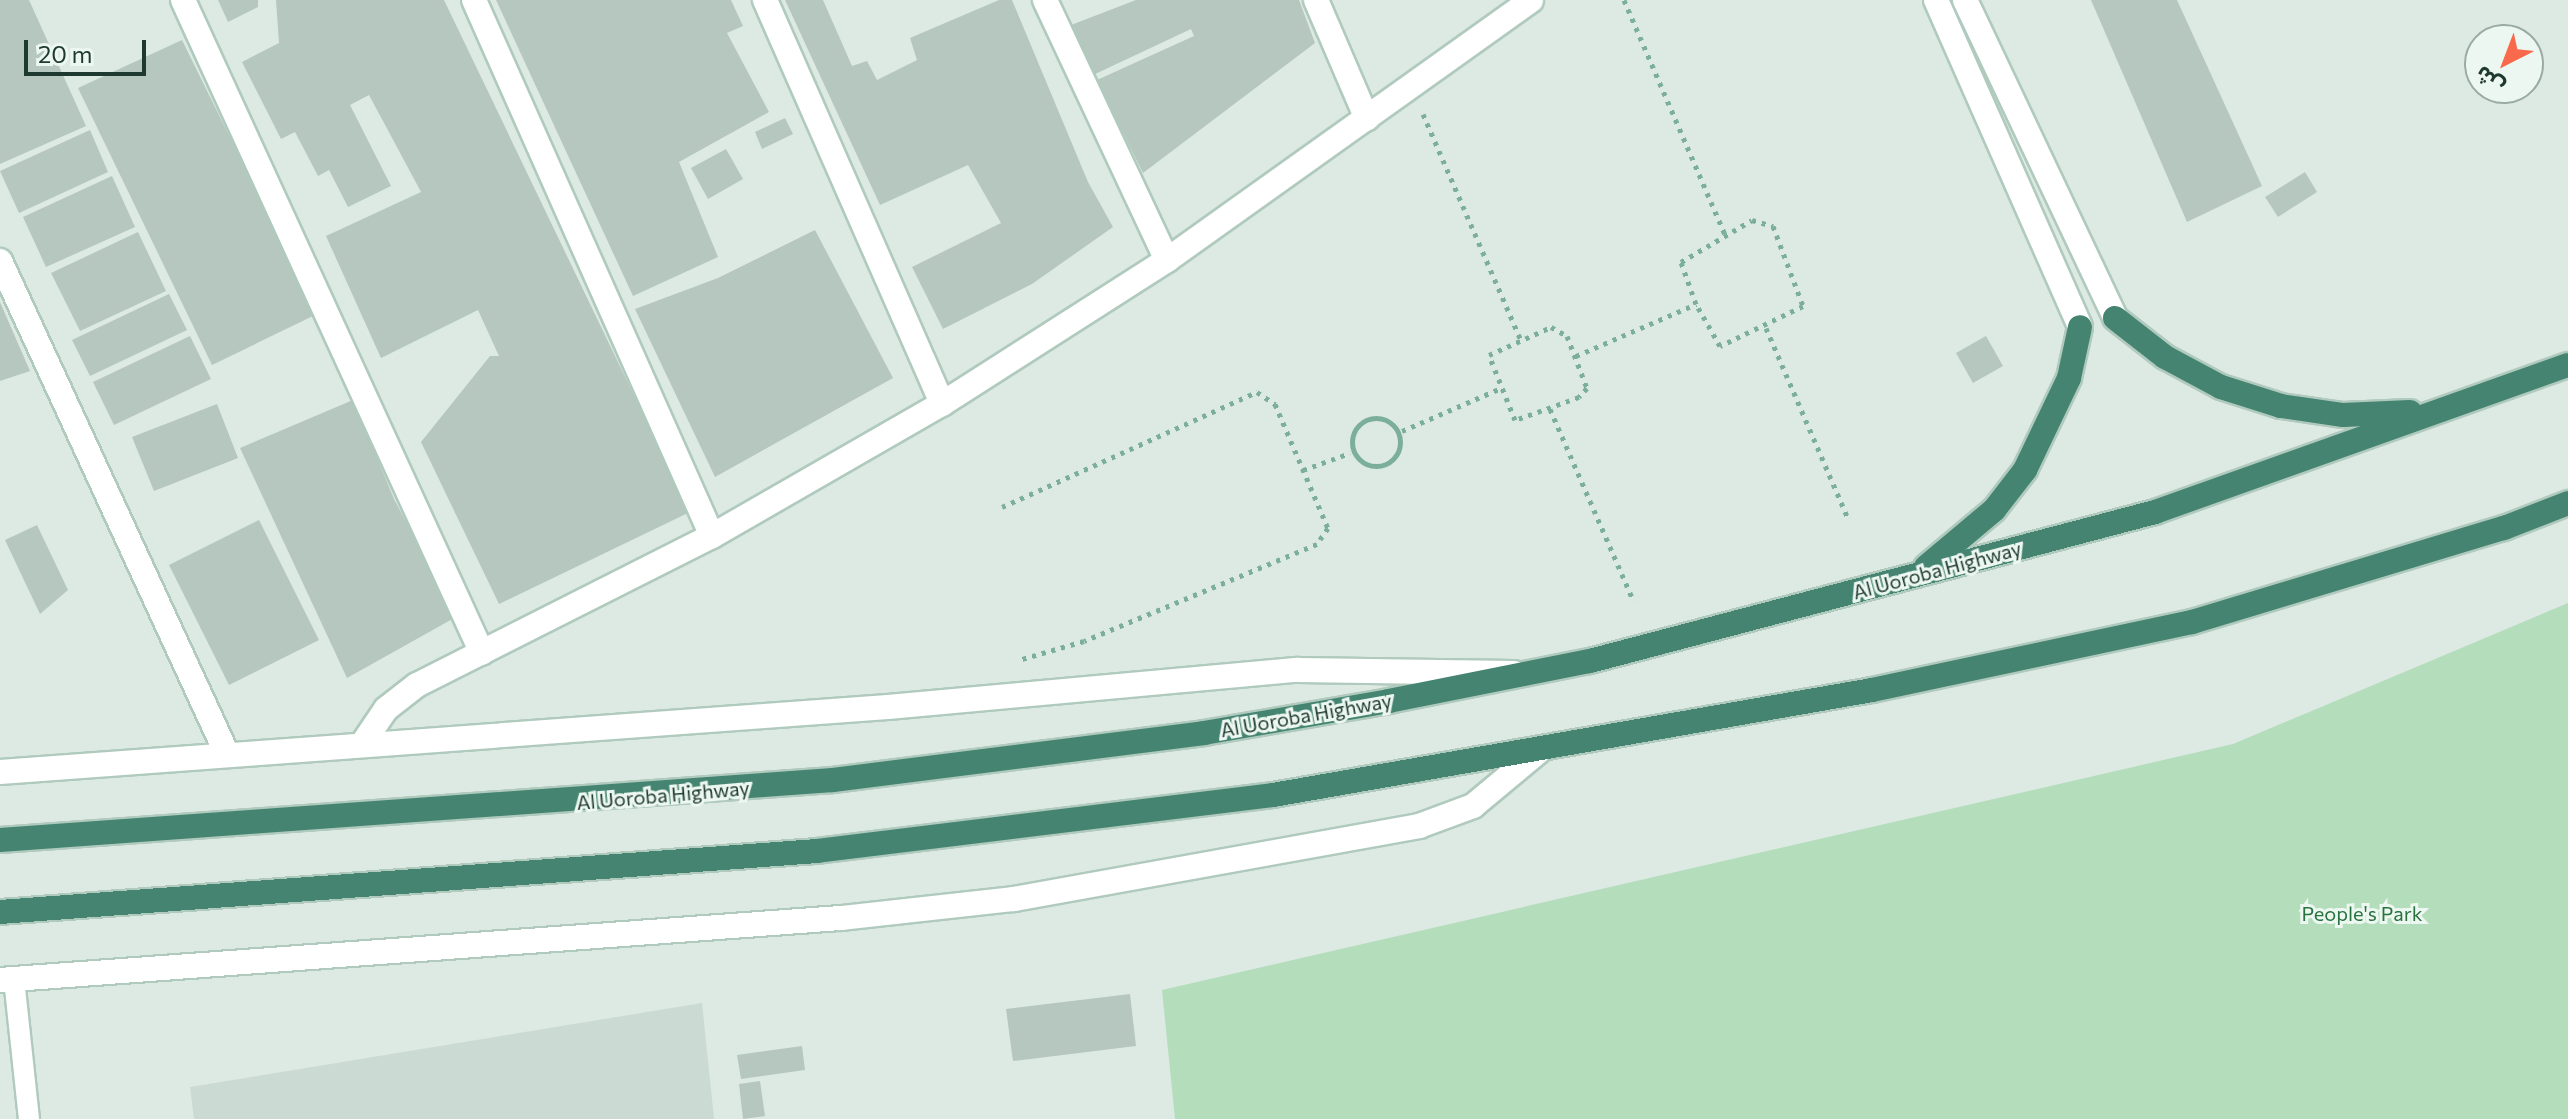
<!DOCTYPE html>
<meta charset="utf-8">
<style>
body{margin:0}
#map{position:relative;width:2568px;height:1119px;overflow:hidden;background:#ddeae3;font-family:Commissioner,"Noto Sans Arabic",sans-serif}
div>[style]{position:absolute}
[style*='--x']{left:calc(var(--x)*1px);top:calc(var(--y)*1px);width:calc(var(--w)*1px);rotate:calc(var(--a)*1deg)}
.built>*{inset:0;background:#cbdad2}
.green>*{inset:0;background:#b4ddbc}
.building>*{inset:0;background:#b5c7bf}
.path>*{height:5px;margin-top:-2.5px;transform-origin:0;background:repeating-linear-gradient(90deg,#7caf9b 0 4px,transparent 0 10px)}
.path>.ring{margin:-2.5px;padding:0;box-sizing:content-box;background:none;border:5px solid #7caf9b;border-radius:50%}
.roads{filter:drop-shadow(2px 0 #b0cabe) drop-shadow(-2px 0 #b0cabe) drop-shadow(0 2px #b0cabe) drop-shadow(0 -2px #b0cabe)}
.service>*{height:20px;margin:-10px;padding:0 10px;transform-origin:10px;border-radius:10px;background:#fff}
.minor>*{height:24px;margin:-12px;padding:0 12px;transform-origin:12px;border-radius:12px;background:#fff}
.tertiary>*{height:24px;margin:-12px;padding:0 12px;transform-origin:12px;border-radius:12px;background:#fff}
.secondary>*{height:24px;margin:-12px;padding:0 12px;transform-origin:12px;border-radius:12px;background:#fff}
.trunk>*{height:24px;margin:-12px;padding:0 12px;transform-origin:12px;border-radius:12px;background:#448471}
span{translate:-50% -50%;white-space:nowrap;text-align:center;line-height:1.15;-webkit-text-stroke:6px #edf7f1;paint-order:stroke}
.street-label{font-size:20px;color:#1e3a30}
.park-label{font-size:20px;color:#27723e}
.north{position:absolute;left:2464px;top:24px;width:80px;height:80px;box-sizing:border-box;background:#edf7f1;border:2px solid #9aaba4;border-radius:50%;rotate:222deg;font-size:22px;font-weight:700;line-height:32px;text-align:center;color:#1e3a30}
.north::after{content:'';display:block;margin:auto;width:28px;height:36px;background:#f96a4c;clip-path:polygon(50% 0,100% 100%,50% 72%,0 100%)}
.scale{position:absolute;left:24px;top:40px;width:122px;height:36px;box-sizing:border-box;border:4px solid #1e3a30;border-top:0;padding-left:10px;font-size:24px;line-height:28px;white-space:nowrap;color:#1e3a30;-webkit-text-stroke:6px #edf7f1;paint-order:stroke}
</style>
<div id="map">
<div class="built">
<div style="clip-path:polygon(702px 1003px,714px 1119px,194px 1119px,190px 1087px)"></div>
</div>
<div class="green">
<div style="clip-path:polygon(2568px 603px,2568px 1119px,1175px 1119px,1162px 990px,2233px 744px)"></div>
</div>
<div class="building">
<div style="clip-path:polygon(0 0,29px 0,86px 126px,0 164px)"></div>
<div style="clip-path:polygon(218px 0,258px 0,258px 7px,228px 22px)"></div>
<div style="clip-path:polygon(276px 0,444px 0,690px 512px,499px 604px,421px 442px,490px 356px,499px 356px,478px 310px,381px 358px,326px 236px,421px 192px,369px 95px,350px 105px,391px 186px,348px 207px,329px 170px,318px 176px,295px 132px,281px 139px,242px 62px,279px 43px)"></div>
<div style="clip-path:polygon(496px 0,731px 0,743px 26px,727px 33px,769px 112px,679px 162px,718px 257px,633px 296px)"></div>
<div style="clip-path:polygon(785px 0,823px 0,852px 66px,867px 61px,877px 80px,917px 60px,910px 38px,999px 0,1012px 0,1088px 182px,1113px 227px,1032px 284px,943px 329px,912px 267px,1001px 223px,968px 165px,880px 205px)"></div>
<div style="clip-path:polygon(1136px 0,1299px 0,1315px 43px,1143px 173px,1097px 80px,1194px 36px,1191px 29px,1093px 75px,1071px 25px)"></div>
<div style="clip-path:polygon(2091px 0,2177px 0,2262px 186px,2187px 222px)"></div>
<div style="clip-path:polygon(182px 40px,317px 314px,212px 365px,78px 88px)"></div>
<div style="clip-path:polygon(785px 118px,793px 134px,762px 149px,755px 132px)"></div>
<div style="clip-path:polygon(90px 130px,108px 172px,19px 213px,0 171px)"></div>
<div style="clip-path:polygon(726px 149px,743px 179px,708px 199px,691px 168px)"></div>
<div style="clip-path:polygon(2305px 172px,2317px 192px,2278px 217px,2265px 197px)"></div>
<div style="clip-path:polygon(112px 176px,135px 227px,46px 267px,23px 217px)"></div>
<div style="clip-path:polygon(815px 230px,893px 378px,715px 477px,635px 309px,718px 278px)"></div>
<div style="clip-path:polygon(138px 232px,166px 291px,80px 331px,51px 273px)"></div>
<div style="clip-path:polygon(169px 294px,187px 330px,90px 376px,72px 340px)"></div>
<div style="clip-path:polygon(0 302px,30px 371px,0 381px)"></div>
<div style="clip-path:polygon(190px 336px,211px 379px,114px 425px,93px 382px)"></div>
<div style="clip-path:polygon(1986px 336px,2003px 366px,1973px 383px,1956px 353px)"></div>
<div style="clip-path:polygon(353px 400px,394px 499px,456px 617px,347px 678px,240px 448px)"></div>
<div style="clip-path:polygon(217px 404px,238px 458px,154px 491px,132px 437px)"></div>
<div style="clip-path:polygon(259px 520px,319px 640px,229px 685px,169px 565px)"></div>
<div style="clip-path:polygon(37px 525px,68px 590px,40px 614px,5px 540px)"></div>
<div style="clip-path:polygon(1130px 994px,1136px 1046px,1013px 1061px,1006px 1009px)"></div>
<div style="clip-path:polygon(802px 1046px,805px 1070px,741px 1079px,737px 1055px)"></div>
<div style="clip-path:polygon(760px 1081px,765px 1116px,743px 1119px,739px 1084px)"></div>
</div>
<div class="path">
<div style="--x:1624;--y:0;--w:255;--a:66.7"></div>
<div style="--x:1423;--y:114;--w:246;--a:66.6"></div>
<div style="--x:1752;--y:220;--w:22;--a:16"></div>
<div style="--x:1773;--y:226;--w:85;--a:69.4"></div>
<div style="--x:1803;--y:306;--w:92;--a:154.3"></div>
<div style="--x:1720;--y:346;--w:48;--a:-119.7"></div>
<div style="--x:1696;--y:304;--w:45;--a:-109.7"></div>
<div style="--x:1681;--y:262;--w:82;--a:-30.6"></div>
<div style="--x:1551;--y:327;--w:18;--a:29"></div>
<div style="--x:1567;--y:336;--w:56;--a:69"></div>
<div style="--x:1587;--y:388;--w:12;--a:132"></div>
<div style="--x:1579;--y:397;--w:68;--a:160.2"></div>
<div style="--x:1515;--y:420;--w:70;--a:-111.8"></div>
<div style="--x:1489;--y:355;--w:68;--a:-24.3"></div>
<div style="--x:1766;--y:328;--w:207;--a:66.7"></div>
<div style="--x:1576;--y:356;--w:131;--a:-23.4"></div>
<div style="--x:1550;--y:409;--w:210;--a:66.5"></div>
<div class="ring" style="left:1352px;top:418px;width:43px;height:43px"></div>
<div style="--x:1402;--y:431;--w:106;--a:-23.4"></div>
<div style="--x:1303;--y:470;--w:50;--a:-19.9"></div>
<div style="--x:1002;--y:507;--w:280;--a:-24.3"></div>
<div style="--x:1257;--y:392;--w:22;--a:34"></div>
<div style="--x:1275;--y:404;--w:135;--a:66.9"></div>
<div style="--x:1328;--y:528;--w:19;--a:125"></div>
<div style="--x:1317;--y:544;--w:252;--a:157.4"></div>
<div style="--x:1084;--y:641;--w:65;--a:163.8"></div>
</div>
<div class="roads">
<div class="service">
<div style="--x:14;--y:979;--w:141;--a:83.9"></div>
</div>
<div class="minor">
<div style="--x:183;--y:0;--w:718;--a:65.4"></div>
<div style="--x:474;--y:0;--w:586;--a:66.06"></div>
<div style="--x:765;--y:0;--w:441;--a:66.3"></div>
<div style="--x:1045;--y:0;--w:287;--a:64.9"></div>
<div style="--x:1316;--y:0;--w:129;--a:66.8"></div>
<div style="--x:0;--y:261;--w:541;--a:65.28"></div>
</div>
<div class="tertiary">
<div style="--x:1936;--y:0;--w:357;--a:66.2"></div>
<div style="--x:1965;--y:0;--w:352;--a:64.7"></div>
<div style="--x:363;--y:743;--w:41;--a:-55.9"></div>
<div style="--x:386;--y:709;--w:39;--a:-38"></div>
<div style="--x:417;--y:685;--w:330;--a:-26.8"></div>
<div style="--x:712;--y:536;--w:265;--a:-29.9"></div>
<div style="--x:942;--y:404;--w:267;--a:-32.6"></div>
<div style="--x:1167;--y:260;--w:447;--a:-35.5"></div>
</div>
<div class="secondary">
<div style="--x:0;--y:772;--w:890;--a:-4.19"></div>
<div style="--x:888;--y:707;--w:412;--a:-5.2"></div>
<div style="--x:1298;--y:670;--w:216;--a:0.8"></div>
<div style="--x:0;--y:980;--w:843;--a:-4.22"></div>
<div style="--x:841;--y:918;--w:174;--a:-6.3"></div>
<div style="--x:1014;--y:899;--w:412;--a:-10.2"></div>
<div style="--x:1419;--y:826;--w:58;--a:-20.3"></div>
<div style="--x:1473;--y:806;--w:86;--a:-39.8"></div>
</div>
<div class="trunk">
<div style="--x:2115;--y:318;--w:63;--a:38"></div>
<div style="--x:2165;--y:357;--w:64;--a:28.2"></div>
<div style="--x:2221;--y:387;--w:63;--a:17.6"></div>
<div style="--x:2281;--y:406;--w:63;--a:8.3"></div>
<div style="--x:2343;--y:415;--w:67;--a:-2.6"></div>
<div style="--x:1926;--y:567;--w:89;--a:-40"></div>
<div style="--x:1994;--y:510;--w:51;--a:-52.2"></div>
<div style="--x:2025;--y:470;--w:102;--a:-64.4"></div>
<div style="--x:2069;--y:378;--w:52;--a:-77.8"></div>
<div style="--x:0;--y:840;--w:835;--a:-4.12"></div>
<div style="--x:833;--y:780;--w:374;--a:-7.2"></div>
<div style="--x:1204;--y:733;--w:188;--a:-9.8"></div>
<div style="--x:1389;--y:701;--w:205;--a:-11.3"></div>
<div style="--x:1590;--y:661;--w:584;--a:-14.77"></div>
<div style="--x:2155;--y:512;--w:438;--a:-19.6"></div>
<div style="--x:0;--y:912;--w:819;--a:-4.27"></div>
<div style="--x:817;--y:851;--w:459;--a:-7"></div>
<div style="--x:1273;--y:795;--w:608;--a:-9.94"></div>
<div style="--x:1872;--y:690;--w:327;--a:-12"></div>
<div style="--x:2192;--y:622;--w:326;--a:-16.8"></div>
<div style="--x:2504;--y:528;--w:69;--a:-21.3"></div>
</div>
</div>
<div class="street-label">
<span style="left:1937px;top:570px;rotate:-15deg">Al Uoroba Highway</span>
<span style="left:1306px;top:715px;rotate:-10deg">Al Uoroba Highway</span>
<span style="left:663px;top:795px;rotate:-5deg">Al Uoroba Highway</span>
</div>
<div class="park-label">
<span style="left:2362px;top:913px">People's Park</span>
</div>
<div class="north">ش</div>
<div class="scale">20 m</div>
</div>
